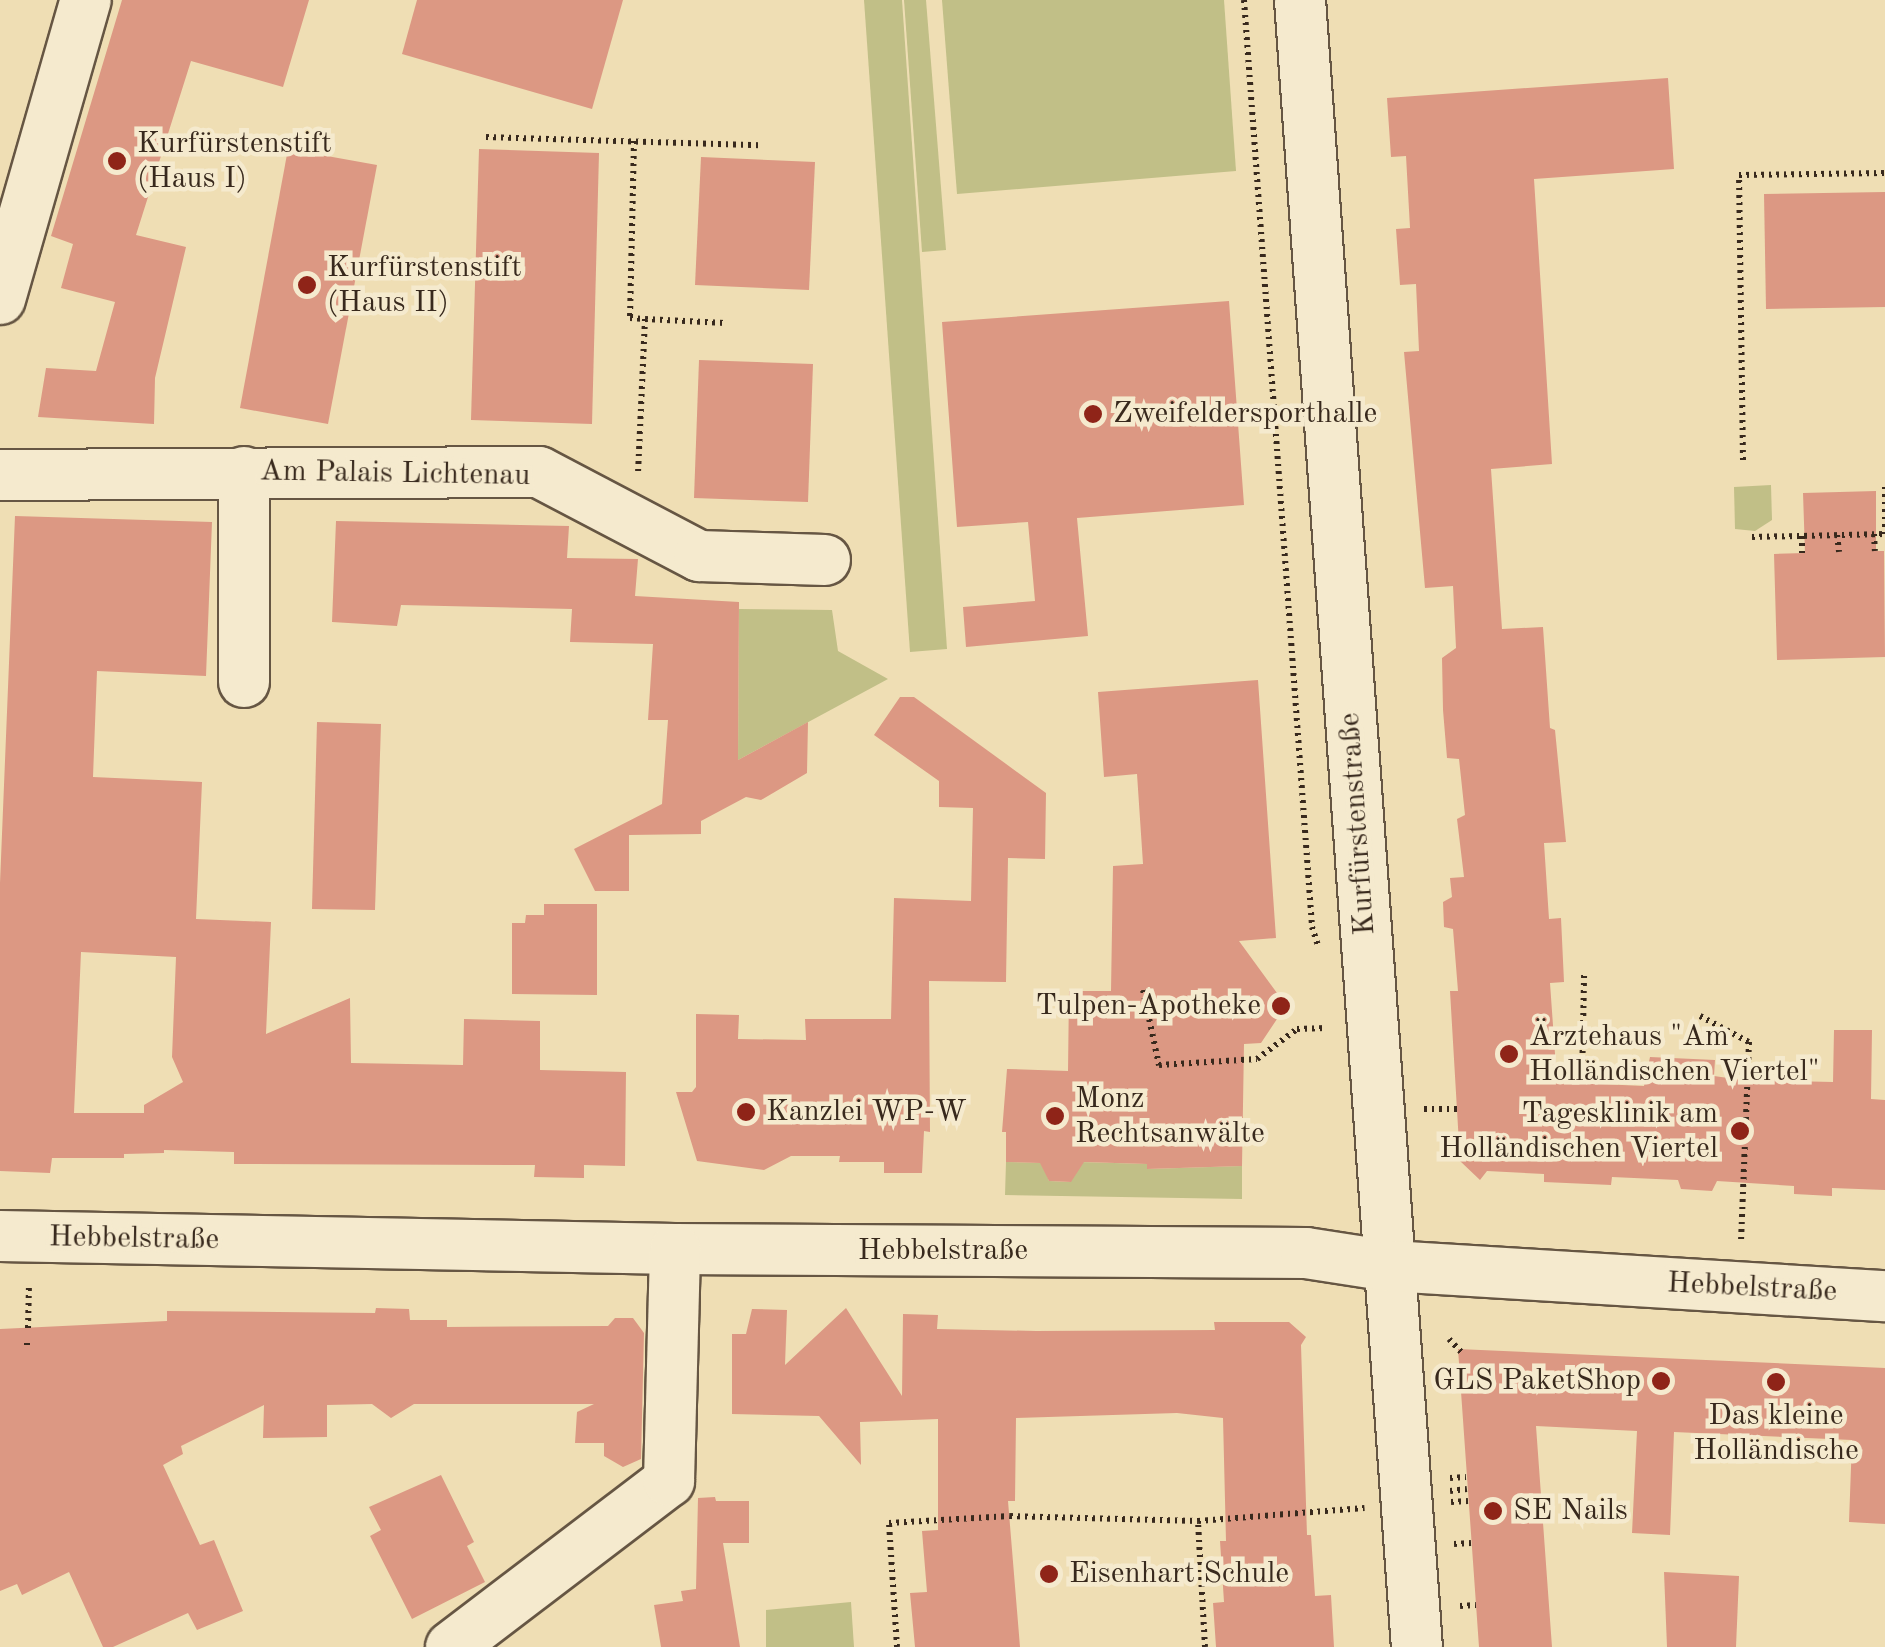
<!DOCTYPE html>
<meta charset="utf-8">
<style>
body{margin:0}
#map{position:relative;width:1885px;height:1647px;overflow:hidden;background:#efdeb4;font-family:"Old Standard TT",serif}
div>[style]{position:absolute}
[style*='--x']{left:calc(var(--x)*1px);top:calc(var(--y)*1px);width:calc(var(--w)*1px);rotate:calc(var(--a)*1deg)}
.green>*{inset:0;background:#c1bf87}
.building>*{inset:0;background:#dc9883}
.path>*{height:6px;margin-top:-3px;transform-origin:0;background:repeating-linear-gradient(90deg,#38291d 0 2.5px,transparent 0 7.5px)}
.roads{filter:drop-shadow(2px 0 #665643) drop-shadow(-2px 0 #665643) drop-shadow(0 2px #665643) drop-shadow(0 -2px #665643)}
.minor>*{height:50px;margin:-25px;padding:0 25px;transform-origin:25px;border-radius:25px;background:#f5eace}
.dots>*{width:28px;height:28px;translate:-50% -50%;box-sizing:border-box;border:5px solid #f5eace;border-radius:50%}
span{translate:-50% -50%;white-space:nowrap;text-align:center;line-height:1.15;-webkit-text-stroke:9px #f5eace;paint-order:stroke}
.poi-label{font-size:30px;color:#38291d}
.left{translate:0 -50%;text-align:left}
.right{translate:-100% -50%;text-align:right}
.street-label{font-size:30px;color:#38291d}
</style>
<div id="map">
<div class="green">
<div style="clip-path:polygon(864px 0,902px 0,947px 649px,910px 652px)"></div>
<div style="clip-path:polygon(904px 0,926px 0,946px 250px,922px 252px)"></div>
<div style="clip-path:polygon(942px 0,1224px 0,1236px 171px,957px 194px)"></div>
<div style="clip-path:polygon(1771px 485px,1772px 520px,1755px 531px,1735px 529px,1734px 487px)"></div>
<div style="clip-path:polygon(739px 609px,832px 610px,838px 651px,888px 679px,738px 760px)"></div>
<div style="clip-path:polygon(1006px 1162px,1043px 1163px,1049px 1181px,1070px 1182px,1080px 1162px,1147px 1164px,1148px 1169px,1242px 1166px,1242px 1199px,1005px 1195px)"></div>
<div style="clip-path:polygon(851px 1602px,854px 1647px,766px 1647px,766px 1610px)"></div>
</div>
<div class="building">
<div style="clip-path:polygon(122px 0,309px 0,283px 87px,191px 61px,136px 235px,186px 247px,155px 378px,154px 424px,38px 417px,46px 368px,96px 371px,115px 302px,61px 288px,73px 244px,51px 236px)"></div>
<div style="clip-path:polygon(417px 0,623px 0,592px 109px,402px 54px)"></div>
<div style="clip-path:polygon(1668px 78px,1674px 169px,1534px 179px,1552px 464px,1491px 469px,1502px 629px,1543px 627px,1550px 728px,1555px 730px,1566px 842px,1544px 843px,1549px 919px,1561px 918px,1564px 982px,1550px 983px,1557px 1082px,1644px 1086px,1650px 1057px,1715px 1060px,1714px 1076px,1742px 1080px,1833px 1082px,1834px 1030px,1872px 1030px,1871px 1099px,1885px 1100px,1885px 1190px,1832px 1188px,1832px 1196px,1794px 1194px,1794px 1186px,1717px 1181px,1712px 1191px,1681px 1189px,1678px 1180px,1612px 1177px,1611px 1185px,1544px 1182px,1544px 1174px,1487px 1171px,1480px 1180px,1460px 1161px,1450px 991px,1458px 991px,1453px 929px,1444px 927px,1443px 902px,1452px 897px,1450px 878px,1464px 877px,1457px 819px,1465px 815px,1459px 759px,1447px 758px,1443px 710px,1442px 658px,1456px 648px,1453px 586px,1425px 588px,1404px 352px,1419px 351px,1416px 284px,1400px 285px,1396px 229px,1410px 228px,1406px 156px,1391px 157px,1387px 98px)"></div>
<div style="clip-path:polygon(288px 149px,377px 165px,328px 424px,240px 408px)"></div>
<div style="clip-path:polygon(479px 149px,599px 153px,592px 424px,471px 420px)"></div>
<div style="clip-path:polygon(701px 157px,815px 162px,809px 290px,695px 285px)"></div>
<div style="clip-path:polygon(1885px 192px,1885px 307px,1766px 309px,1764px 194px)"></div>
<div style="clip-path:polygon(1229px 301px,1244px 505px,1077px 518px,1088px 636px,966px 647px,963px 607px,1035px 601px,1028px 522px,957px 527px,942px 322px)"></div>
<div style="clip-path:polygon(699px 360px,813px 364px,808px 502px,694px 498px)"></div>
<div style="clip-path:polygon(1876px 491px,1876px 551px,1884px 551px,1885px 657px,1777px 660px,1774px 554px,1805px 553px,1803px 493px)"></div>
<div style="clip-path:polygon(evenodd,15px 516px,212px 522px,206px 676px,97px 671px,93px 777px,202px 782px,196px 919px,271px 922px,266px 1034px,350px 998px,351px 1063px,463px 1065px,464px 1019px,540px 1021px,540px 1070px,626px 1072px,625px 1166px,584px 1165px,584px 1178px,534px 1177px,535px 1165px,234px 1164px,234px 1152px,164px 1150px,164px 1153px,124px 1154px,124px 1158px,52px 1158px,50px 1173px,0 1171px,0 883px,15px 516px,81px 952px,176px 957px,172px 1057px,183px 1082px,144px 1105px,144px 1113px,74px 1113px,81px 952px)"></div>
<div style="clip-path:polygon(336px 521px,569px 526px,567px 558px,638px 559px,635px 596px,739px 602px,738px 760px,808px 722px,807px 773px,761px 800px,746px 797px,701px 821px,701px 834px,629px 835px,629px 891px,595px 891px,574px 849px,662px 804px,668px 720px,648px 720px,653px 644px,570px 642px,572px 609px,401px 605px,397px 626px,332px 622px)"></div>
<div style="clip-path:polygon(1258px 680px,1276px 938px,1239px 941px,1277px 993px,1281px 1013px,1261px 1043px,1244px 1044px,1242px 1166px,1147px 1169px,1147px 1164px,1084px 1162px,1071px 1182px,1049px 1181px,1040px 1163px,1006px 1162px,1006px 1132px,1002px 1132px,1007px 1069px,1068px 1071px,1069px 991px,1111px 991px,1113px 866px,1143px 864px,1137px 774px,1104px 777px,1098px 692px)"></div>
<div style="clip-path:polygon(900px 697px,914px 697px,1046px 793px,1045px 859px,1008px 858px,1006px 982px,929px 981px,930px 1132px,924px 1131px,922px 1173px,884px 1173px,884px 1162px,839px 1162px,840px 1156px,791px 1156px,764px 1170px,697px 1161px,676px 1092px,692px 1092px,696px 1087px,696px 1014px,739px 1015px,738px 1039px,806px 1040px,805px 1019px,891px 1019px,894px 898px,971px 901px,973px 808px,939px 807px,939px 781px,874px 735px)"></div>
<div style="clip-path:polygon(317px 722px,381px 724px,375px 910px,312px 909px)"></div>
<div style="clip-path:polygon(544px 904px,597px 904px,597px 995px,512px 994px,512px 923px,525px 923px,526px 915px,544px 915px)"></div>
<div style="clip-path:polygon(376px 1308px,409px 1309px,410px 1320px,447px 1320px,447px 1327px,608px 1326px,615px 1318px,633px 1318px,644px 1333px,641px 1459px,623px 1467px,604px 1456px,604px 1443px,575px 1443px,577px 1412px,594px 1404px,414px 1404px,391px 1418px,372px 1404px,327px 1405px,327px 1437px,263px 1438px,264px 1405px,181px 1446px,183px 1454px,163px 1465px,200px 1545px,214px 1540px,243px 1611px,197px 1630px,188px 1613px,113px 1647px,103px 1647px,69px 1572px,22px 1595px,17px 1584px,0 1591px,0 1329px,167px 1321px,167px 1311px,375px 1313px)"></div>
<div style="clip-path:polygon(846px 1308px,902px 1396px,903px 1314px,938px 1315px,937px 1329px,1036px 1331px,1215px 1330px,1214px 1322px,1289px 1322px,1306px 1337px,1301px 1345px,1307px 1535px,1311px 1535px,1315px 1596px,1331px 1595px,1334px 1647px,1216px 1647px,1213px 1603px,1224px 1602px,1220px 1541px,1226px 1541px,1223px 1418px,1177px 1413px,1016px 1418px,1015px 1501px,1008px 1501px,1020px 1647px,915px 1647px,910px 1593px,927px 1592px,922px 1531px,938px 1530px,938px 1419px,860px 1422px,861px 1465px,819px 1416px,732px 1414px,732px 1334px,746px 1334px,752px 1309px,787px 1310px,785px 1365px)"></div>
<div style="clip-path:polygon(1458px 1349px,1885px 1368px,1885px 1524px,1849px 1522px,1852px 1440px,1674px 1432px,1670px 1535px,1632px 1533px,1637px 1431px,1536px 1426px,1552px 1647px,1479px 1647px)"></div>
<div style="clip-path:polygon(441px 1475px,474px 1542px,467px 1546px,485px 1582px,412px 1619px,370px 1536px,381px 1530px,369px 1507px)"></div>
<div style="clip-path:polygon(715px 1497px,716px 1501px,749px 1501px,749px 1543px,723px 1543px,740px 1647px,661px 1647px,654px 1605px,683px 1601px,681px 1591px,696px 1589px,698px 1498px)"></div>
<div style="clip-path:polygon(1664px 1572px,1739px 1576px,1736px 1647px,1667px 1647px)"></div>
</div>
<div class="path">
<div style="--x:1244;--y:0;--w:929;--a:85.8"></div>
<div style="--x:1312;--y:927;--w:19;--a:72"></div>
<div style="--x:486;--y:137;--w:274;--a:1.7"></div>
<div style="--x:634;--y:141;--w:177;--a:91.3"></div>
<div style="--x:630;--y:318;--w:15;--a:4"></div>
<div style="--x:645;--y:319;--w:153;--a:92.6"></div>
<div style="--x:645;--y:319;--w:80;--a:2.9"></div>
<div style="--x:1743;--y:460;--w:285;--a:-90.8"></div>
<div style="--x:1739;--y:175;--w:146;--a:-0.8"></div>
<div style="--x:1874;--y:534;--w:17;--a:87"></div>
<div style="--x:1837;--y:535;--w:17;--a:83"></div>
<div style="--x:1802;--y:536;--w:17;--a:90"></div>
<div style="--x:1752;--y:537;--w:133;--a:-1.3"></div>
<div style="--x:1885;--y:534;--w:48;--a:-90"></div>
<div style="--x:1143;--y:990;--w:77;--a:78"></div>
<div style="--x:1159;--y:1065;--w:98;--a:-3.5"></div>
<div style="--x:1257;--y:1059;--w:50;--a:-36.9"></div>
<div style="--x:1297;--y:1029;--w:29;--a:-2"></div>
<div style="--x:1700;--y:1016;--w:55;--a:28"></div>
<div style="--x:1749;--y:1042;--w:200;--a:92.3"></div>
<div style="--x:1582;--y:1083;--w:109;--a:-88.9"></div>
<div style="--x:1424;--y:1109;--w:34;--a:0"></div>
<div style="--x:28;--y:1328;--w:45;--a:-88.7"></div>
<div style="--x:1449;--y:1339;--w:19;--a:47"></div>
<div style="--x:27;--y:1343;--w:6;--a:90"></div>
<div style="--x:1450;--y:1478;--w:16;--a:-4"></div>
<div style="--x:1450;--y:1491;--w:17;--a:-7"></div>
<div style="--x:1451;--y:1502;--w:17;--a:-3"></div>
<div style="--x:1454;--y:1544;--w:17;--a:-3"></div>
<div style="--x:1460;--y:1606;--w:16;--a:-4"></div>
<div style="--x:897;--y:1647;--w:124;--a:-93.7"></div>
<div style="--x:889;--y:1523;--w:121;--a:-3.3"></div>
<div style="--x:1010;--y:1516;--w:188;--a:1.5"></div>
<div style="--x:1205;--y:1647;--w:126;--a:-93.2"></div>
<div style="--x:1198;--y:1521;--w:167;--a:-4.5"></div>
</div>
<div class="roads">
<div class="minor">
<div style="--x:1300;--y:0;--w:1651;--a:85.94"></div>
<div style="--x:0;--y:299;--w:311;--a:-74"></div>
<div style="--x:0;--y:475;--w:539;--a:-0.32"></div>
<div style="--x:539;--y:472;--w:181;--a:27.7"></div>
<div style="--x:699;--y:556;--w:126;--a:1.8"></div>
<div style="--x:244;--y:682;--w:210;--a:-90"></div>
<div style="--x:0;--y:1236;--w:675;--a:1.1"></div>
<div style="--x:675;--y:1249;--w:631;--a:0.36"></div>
<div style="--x:1306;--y:1253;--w:85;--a:8.8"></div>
<div style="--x:1390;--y:1266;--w:496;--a:3.5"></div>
<div style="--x:451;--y:1647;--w:274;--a:-37.3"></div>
<div style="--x:669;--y:1481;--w:232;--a:-88.5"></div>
</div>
</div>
<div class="dots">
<div style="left:117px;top:161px;background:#8f2418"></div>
<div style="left:307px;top:285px;background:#8f2418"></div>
<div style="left:1093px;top:414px;background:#8f2418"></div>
<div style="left:1281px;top:1006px;background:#8f2418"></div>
<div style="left:1509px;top:1054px;background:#8f2418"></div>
<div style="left:746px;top:1112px;background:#8f2418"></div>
<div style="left:1055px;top:1116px;background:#8f2418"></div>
<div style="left:1740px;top:1131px;background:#8f2418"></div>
<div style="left:1661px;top:1381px;background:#8f2418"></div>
<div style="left:1776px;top:1382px;background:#8f2418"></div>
<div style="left:1493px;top:1511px;background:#8f2418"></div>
<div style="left:1049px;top:1574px;background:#8f2418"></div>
</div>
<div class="poi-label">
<span class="left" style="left:137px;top:161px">Kurfürstenstift<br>(Haus I)</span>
<span class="left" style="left:327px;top:285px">Kurfürstenstift<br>(Haus II)</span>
<span class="left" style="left:1113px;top:414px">Zweifeldersporthalle</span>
<span class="right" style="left:1261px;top:1006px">Tulpen-Apotheke</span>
<span class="left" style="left:1529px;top:1054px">Ärztehaus "Am<br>Holländischen Viertel"</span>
<span class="left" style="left:1075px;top:1116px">Monz<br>Rechtsanwälte</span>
<span class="left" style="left:766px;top:1112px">Kanzlei WP-W</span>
<span class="right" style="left:1718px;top:1131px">Tagesklinik am<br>Holländischen Viertel</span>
<span class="right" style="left:1641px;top:1381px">GLS PaketShop</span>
<span style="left:1776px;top:1433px">Das kleine<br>Holländische</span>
<span class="left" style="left:1513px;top:1511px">SE Nails</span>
<span class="left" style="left:1069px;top:1574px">Eisenhart Schule</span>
</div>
<div class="street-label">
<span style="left:395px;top:474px;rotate:1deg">Am Palais Lichtenau</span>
<span style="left:1358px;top:824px;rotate:-94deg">Kurfürstenstraße</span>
<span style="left:134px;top:1239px;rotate:1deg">Hebbelstraße</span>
<span style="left:943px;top:1251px">Hebbelstraße</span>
<span style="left:1752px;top:1288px;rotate:3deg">Hebbelstraße</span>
</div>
</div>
